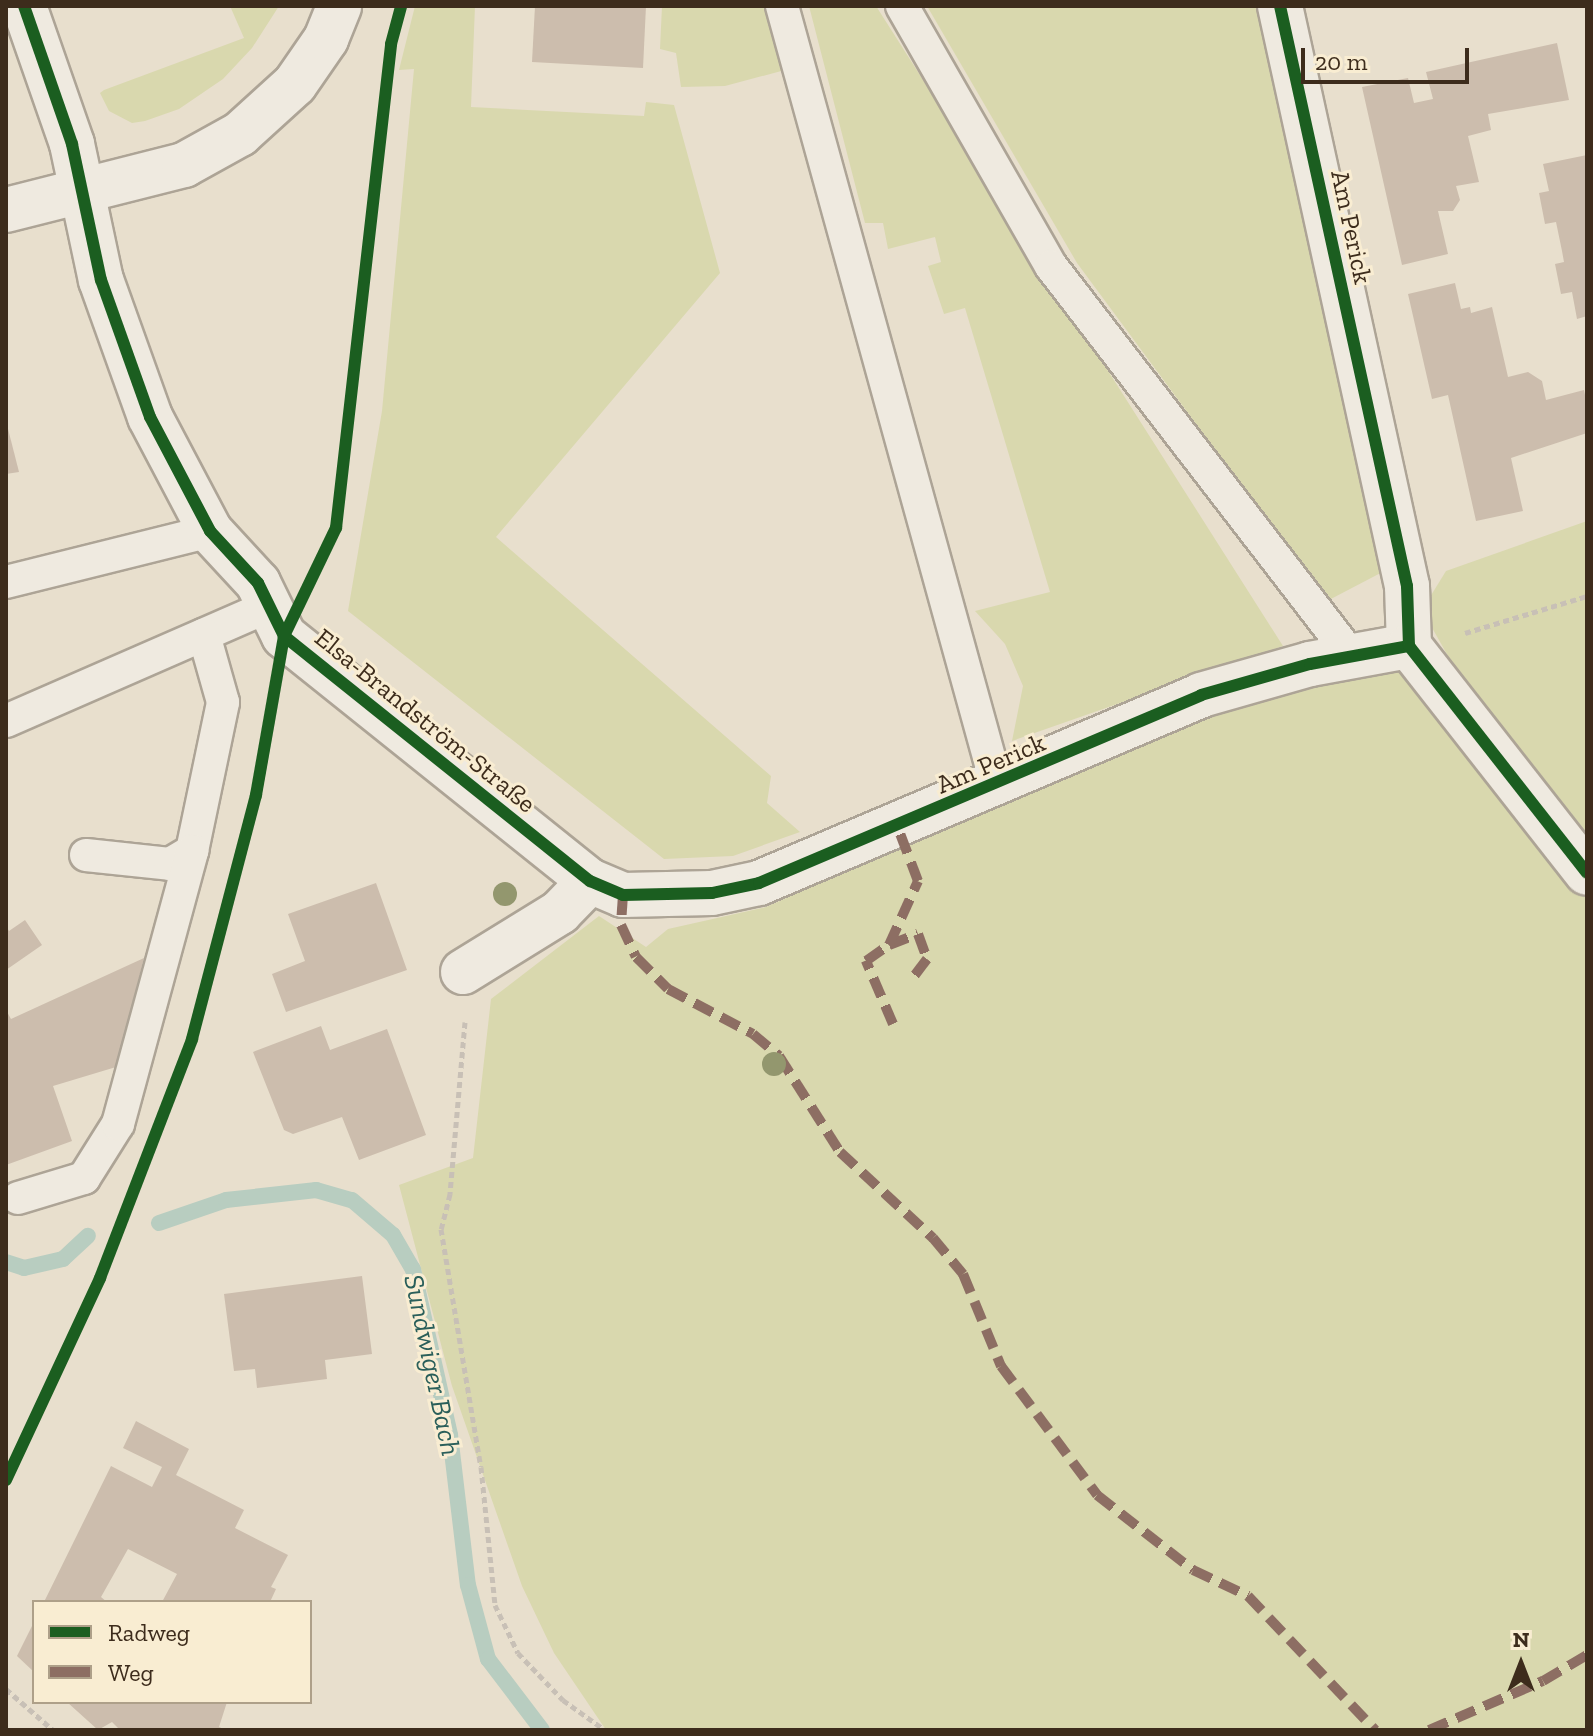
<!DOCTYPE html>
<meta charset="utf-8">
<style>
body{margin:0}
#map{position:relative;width:1593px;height:1736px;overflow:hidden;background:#e8dfcd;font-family:"Zilla Slab",serif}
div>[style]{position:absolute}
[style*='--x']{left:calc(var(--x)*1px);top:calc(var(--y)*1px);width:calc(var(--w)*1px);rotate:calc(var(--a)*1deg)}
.green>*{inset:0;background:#d9d8ae}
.stream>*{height:16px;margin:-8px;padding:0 8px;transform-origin:8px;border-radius:8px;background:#b8cdc0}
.building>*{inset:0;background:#ccbdad}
.path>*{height:5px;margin-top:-2.5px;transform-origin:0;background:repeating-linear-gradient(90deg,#c8c0b6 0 6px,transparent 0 10px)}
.roads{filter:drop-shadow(2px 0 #ada496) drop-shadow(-2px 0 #ada496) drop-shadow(0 2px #ada496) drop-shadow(0 -2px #ada496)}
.lane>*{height:32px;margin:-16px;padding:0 16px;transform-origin:16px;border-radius:16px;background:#efeae0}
.street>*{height:44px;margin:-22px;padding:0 22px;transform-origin:22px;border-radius:22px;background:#efeae0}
.quiet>*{height:10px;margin-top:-5px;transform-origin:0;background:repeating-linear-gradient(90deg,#8d6e63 0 20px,transparent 0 30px)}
.cycleway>*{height:12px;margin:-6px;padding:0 6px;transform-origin:6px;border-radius:6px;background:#1b5e20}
.trees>*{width:24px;height:24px;margin:-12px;border-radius:50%;background:#93976e}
span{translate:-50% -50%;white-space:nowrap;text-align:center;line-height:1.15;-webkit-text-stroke:6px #f9edd2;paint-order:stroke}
.street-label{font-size:26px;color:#3d2c1c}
.water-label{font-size:28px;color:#2a5f5a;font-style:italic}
.frame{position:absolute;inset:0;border:8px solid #3d2c1c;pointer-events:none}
.legend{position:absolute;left:32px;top:1600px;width:280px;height:104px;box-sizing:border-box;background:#f9edd2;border:2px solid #aea089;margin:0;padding:10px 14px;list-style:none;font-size:24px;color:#3d2c1c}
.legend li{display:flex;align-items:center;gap:16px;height:40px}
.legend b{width:40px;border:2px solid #aea089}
.north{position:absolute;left:1481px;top:1624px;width:80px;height:80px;-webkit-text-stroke:6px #f9edd2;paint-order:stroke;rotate:0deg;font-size:22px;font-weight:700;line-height:32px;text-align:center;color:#3d2c1c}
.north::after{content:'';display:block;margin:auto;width:28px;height:36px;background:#3d2c1c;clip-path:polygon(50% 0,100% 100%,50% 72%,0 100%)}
.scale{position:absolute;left:1301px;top:48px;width:168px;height:36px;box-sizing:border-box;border:4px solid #3d2c1c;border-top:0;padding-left:10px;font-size:24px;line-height:28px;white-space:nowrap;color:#3d2c1c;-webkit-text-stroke:6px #f9edd2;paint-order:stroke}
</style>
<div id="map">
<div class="green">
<div style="clip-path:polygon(230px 6px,279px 6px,252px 48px,223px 79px,179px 109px,145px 121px,132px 123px,109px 111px,100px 93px,104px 90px,244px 38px)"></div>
<div style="clip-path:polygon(415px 6px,475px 6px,471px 107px,644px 116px,646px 102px,674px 105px,720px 273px,496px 537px,771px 776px,767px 803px,800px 832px,733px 856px,664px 859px,348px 611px,382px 411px,414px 69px,399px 70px)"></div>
<div style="clip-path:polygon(662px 6px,768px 6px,785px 70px,725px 86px,681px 87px,676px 53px,660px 49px)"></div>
<div style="clip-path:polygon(809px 6px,876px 6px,1283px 646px,1012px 741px,1023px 686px,1005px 644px,975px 611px,1050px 592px,965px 308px,944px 314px,928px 266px,941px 262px,935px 237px,888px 249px,883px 223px,865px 223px)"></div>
<div style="clip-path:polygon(927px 6px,1264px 6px,1394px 566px,1327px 601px,1077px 263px)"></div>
<div style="clip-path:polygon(1587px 521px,1587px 844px,1470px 695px,1422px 610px,1446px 571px)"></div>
<div style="clip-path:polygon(1402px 660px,1587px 893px,1587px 1730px,606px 1730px,554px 1653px,522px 1586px,452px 1386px,399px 1185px,473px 1158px,491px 999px,599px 916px,646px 947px,668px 929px,766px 907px,1320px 661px)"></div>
</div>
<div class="stream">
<div style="--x:159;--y:1223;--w:71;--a:-18.9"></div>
<div style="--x:226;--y:1200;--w:91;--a:-6.3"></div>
<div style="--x:316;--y:1190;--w:37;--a:16"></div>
<div style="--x:352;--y:1200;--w:54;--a:40.5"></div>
<div style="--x:393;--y:1235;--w:39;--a:60"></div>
<div style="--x:413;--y:1269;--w:170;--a:77.4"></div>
<div style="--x:450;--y:1435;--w:151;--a:83.2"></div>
<div style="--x:468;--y:1585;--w:77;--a:74.9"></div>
<div style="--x:488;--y:1659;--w:89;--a:52.7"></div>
<div style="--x:6;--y:1262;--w:19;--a:18"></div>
<div style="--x:24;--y:1268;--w:40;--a:-13"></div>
<div style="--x:63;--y:1259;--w:34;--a:-43"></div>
</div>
<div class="building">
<div style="clip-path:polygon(535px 6px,646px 6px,643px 68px,532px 62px)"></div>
<div style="clip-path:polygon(1557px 43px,1569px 100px,1488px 114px,1491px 130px,1468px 136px,1479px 182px,1456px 186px,1460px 200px,1453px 211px,1438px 211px,1448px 254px,1402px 265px,1362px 87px,1408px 78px,1414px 103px,1433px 99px,1426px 72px)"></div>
<div style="clip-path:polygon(1587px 155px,1587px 316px,1577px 319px,1572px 292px,1561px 294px,1555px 264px,1564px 262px,1562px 251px,1556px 222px,1545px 224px,1539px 193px,1549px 191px,1543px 164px)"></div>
<div style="clip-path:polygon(1455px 283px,1461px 309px,1470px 307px,1471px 313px,1492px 307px,1508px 377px,1528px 372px,1542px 381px,1546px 400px,1584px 390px,1587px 405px,1587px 433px,1511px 458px,1523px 511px,1476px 521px,1448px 395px,1432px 399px,1408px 294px)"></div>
<div style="clip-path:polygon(6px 421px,19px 472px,6px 474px)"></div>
<div style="clip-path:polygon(376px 883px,407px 970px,286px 1012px,272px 974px,305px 961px,288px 914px)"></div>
<div style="clip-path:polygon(25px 920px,42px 945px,6px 970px,6px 926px,9px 931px)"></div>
<div style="clip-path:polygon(144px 958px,116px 1067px,53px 1086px,72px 1141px,6px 1165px,6px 1010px,11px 1019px)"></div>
<div style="clip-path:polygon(321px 1026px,330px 1050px,387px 1029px,426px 1135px,359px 1160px,342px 1117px,293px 1134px,284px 1130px,253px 1052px)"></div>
<div style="clip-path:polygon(362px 1276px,372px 1354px,325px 1360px,327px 1379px,257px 1388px,255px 1369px,234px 1371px,224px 1294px)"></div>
<div style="clip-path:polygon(136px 1421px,189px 1449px,176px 1475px,244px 1510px,235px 1528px,288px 1555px,271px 1587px,276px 1589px,270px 1602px,162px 1602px,177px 1574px,128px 1549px,101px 1597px,107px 1602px,44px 1602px,111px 1466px,152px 1487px,162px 1467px,123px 1448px)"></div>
<div style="clip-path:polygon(34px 1622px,34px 1672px,17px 1656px)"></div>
<div style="clip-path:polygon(67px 1702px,227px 1702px,219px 1727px,226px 1730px,120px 1730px,112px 1722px,98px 1730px)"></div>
</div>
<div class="path">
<div style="--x:1465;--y:633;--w:127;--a:-16.9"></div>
<div style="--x:465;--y:1022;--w:173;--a:95"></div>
<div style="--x:450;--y:1194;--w:36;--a:104"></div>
<div style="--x:441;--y:1229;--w:241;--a:80.5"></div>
<div style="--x:481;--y:1467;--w:139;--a:84.2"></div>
<div style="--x:495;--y:1605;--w:53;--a:64.4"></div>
<div style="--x:518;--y:1653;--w:65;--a:46.2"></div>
<div style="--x:563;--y:1700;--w:52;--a:35.5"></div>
<div style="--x:6;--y:1689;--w:62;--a:41.1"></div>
</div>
<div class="roads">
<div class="lane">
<div style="--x:782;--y:6;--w:809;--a:74.59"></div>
<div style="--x:902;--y:6;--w:300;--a:60.2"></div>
<div style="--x:1051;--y:266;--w:492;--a:52.4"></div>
<div style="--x:6;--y:582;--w:210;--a:-14"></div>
<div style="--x:6;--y:721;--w:287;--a:-23.6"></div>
<div style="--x:86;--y:855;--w:84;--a:6.1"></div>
<div style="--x:170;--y:864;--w:26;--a:-31"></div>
<div style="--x:192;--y:851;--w:152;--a:-78.2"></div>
<div style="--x:223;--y:702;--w:70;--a:-105.8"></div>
<div style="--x:18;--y:1198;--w:69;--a:-16.9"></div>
<div style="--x:84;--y:1178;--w:64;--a:-57.8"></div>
<div style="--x:118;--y:1124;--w:283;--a:-74.8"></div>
</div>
<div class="street">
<div style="--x:24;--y:6;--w:146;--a:70.8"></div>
<div style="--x:72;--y:144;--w:139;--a:78"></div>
<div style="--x:101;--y:280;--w:145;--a:70.3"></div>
<div style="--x:150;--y:417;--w:129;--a:62.2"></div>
<div style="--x:210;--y:531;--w:71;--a:47.3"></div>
<div style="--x:258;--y:583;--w:59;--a:63.9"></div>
<div style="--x:284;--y:636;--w:392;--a:38.7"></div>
<div style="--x:590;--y:881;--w:36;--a:23"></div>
<div style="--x:623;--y:895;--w:89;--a:-1.3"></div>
<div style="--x:712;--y:893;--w:48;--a:-12"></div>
<div style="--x:759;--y:883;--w:480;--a:-23"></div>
<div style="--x:1201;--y:695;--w:113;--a:-15.9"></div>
<div style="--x:1310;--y:664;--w:101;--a:-10.3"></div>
<div style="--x:1280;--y:6;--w:594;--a:77.65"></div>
<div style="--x:1407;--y:586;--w:60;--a:88.1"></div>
<div style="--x:1409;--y:646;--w:288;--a:51.9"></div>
<div style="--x:6;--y:210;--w:184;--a:-14.2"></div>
<div style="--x:184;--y:165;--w:64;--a:-29"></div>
<div style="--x:240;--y:134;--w:74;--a:-42.3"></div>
<div style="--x:295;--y:84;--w:55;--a:-55.4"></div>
<div style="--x:326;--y:39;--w:35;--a:-68"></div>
<div style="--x:463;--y:972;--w:114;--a:-31.7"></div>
<div style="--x:560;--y:912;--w:43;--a:-45.9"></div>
</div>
</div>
<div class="quiet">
<div style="--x:623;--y:895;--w:30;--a:94"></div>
<div style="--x:621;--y:925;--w:35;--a:65"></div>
<div style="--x:636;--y:957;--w:45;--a:45"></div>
<div style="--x:668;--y:989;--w:96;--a:27.9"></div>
<div style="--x:753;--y:1034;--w:34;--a:40"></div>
<div style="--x:779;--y:1056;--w:114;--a:57.6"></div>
<div style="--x:840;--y:1152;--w:127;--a:42.8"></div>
<div style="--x:933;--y:1238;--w:47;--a:50.2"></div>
<div style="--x:963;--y:1274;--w:100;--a:67.6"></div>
<div style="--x:1001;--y:1366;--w:161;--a:53.3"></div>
<div style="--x:1097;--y:1495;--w:122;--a:38"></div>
<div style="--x:1193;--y:1570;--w:61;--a:25.3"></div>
<div style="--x:1248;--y:1596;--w:185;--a:46.5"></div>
<div style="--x:889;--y:945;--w:31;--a:-21"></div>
<div style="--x:918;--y:934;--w:27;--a:70"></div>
<div style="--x:927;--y:959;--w:26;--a:127"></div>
<div style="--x:893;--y:1024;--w:69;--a:-113.2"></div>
<div style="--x:866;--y:961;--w:28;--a:-35"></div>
<div style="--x:889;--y:945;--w:70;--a:-65.6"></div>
<div style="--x:918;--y:881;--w:57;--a:-110.7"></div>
<div style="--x:1429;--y:1730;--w:124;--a:-23.3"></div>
<div style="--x:1543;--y:1681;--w:51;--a:-30.6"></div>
</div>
<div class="cycleway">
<div style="--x:24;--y:6;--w:146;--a:70.8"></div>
<div style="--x:72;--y:144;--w:139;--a:78"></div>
<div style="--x:101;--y:280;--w:145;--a:70.3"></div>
<div style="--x:150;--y:417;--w:129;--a:62.2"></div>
<div style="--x:210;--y:531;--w:71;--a:47.3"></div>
<div style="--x:258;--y:583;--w:59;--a:63.9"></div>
<div style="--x:284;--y:636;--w:392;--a:38.7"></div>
<div style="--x:590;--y:881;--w:36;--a:23"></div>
<div style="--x:623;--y:895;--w:89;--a:-1.3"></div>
<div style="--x:712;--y:893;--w:48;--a:-12"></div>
<div style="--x:759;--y:883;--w:480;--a:-23"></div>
<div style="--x:1201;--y:695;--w:113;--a:-15.9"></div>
<div style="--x:1310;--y:664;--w:101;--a:-10.3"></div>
<div style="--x:1280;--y:6;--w:594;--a:77.65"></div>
<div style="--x:1407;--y:586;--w:60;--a:88.1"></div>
<div style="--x:1409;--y:646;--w:288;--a:51.9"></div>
<div style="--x:6;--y:1480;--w:223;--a:-65"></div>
<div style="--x:100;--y:1278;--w:256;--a:-68.9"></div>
<div style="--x:192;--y:1039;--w:252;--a:-75.3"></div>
<div style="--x:256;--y:795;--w:161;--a:-80"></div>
<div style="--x:284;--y:636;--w:120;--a:-64.3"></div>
<div style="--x:336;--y:528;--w:487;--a:-83.5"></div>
<div style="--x:391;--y:44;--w:39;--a:-75"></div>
</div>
<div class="trees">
<div style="left:505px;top:894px"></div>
<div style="left:774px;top:1064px"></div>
</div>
<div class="street-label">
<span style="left:1351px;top:227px;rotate:78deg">Am Perick</span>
<span style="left:425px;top:721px;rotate:39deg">Elsa-Brandström-Straße</span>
<span style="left:991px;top:764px;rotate:-23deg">Am Perick</span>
</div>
<div class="water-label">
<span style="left:432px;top:1365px;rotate:78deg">Sundwiger Bach</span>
</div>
<div class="frame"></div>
<ul class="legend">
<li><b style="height:10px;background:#1b5e20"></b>Radweg</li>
<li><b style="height:10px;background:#8d6e63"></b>Weg</li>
</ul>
<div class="north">N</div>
<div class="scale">20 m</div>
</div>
